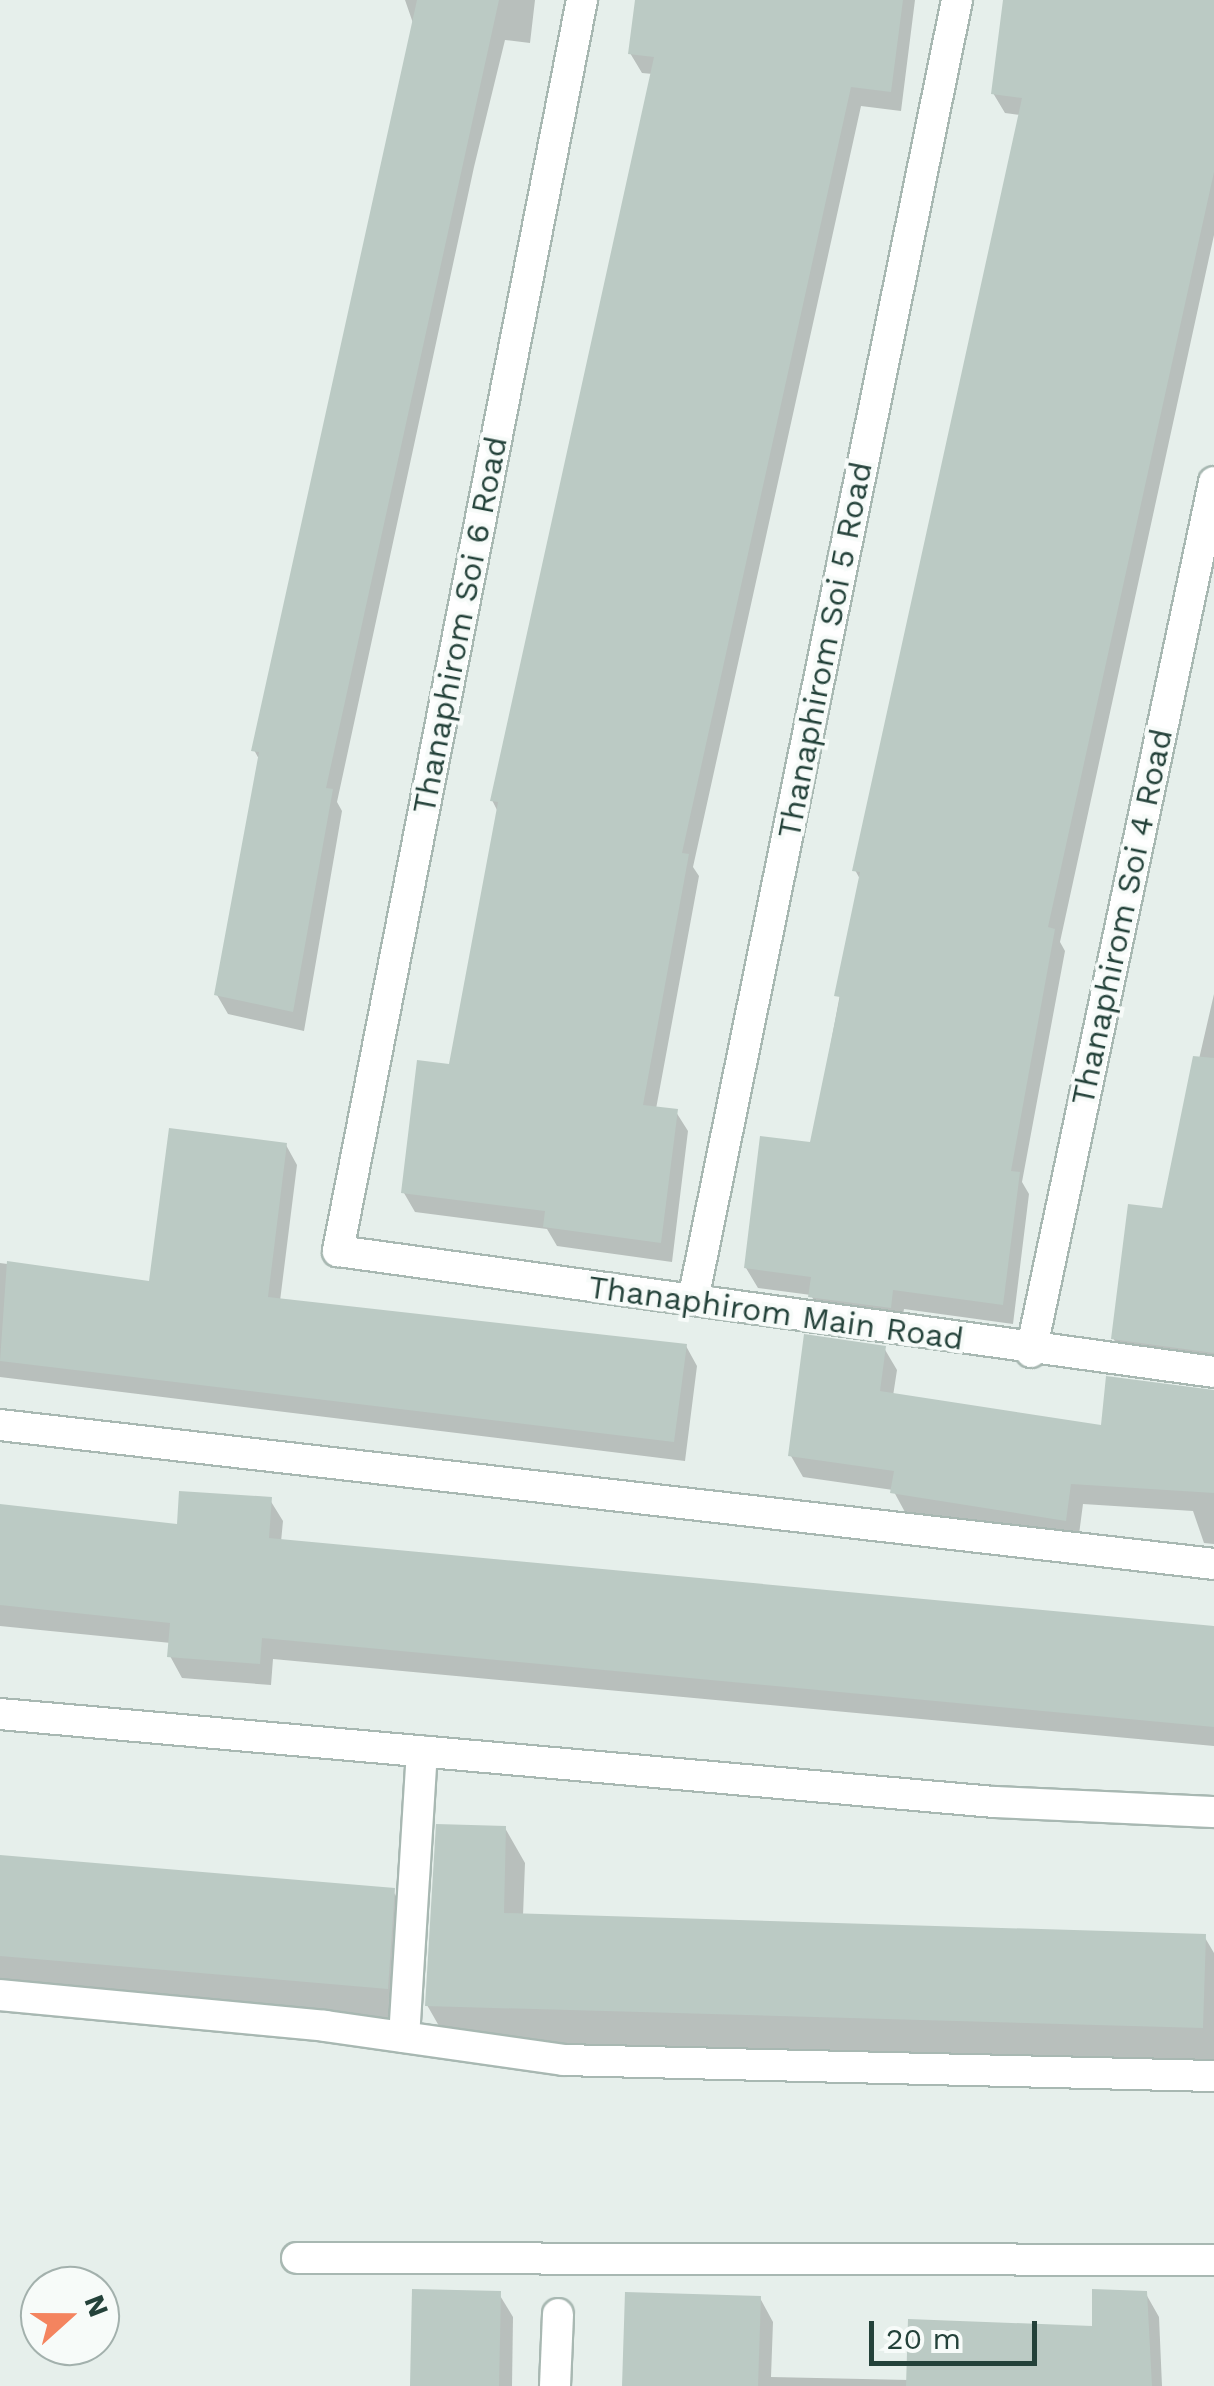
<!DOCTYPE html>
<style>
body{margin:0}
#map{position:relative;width:1214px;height:2386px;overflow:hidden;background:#e6efeb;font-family:"Work Sans",sans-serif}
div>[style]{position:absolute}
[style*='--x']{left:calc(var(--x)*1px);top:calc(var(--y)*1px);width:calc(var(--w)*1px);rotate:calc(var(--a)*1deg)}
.shadow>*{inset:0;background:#0003}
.building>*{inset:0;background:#bbcac4}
.roads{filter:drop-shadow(2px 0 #a8b8b2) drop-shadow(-2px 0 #a8b8b2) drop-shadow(0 2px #a8b8b2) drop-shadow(0 -2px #a8b8b2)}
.lane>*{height:30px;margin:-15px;padding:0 15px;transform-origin:15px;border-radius:15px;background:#fff}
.street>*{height:30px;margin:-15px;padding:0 15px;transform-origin:15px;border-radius:15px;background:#fff}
span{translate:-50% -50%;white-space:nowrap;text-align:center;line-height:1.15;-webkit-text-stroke:8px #f7fbf9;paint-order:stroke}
.street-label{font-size:32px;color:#24423a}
.north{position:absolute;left:20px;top:2266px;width:100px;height:100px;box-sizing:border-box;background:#f7fbf9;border:2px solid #a3b1ad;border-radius:50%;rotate:69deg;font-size:28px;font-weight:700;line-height:40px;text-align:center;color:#24423a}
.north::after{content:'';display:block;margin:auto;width:35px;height:45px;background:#f4845f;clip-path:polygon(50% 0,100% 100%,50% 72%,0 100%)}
.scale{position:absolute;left:869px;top:2321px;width:168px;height:45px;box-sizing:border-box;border:5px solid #24423a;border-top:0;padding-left:12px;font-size:30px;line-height:35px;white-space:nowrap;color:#24423a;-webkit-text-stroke:8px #f7fbf9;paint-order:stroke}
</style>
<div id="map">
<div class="shadow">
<div style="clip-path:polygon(405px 0,535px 0,530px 43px,505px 40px,474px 167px,337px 802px,342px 811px,304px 1031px,228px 1014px,217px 995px,260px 761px,254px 750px,414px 26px)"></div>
<div style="clip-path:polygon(637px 0,915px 0,901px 111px,861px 106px,693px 867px,699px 876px,656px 1109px,676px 1112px,688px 1131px,672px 1262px,557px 1246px,547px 1229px,415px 1212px,404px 1193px,451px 1067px,498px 812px,492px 800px,653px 74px,642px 73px,630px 53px)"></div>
<div style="clip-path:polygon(1005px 0,1214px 0,1214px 235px,1060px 942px,1065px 951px,1022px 1182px,1029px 1194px,1013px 1324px,904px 1309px,901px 1327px,822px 1316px,811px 1295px,758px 1288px,746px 1268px,812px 1145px,861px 881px,855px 870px,1021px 115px,1005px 113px,993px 93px)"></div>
<div style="clip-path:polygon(1214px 994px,1214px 1370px,1125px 1358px,1113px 1338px,1164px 1211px)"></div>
<div style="clip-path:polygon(286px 1145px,297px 1165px,280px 1301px,686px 1346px,697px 1366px,685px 1461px,0 1377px,0 1263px,152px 1284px)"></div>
<div style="clip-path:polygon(884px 1348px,897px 1370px,893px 1396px,1103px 1428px,1214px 1392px,1214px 1544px,1204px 1543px,1193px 1511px,1083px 1504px,1078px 1542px,906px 1514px,893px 1490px,803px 1477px,791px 1456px)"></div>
<div style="clip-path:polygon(270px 1500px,283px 1521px,281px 1542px,1214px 1628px,1214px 1746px,273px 1659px,271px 1685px,182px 1678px,170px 1656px,171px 1643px,0 1626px,0 1509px,179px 1527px)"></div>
<div style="clip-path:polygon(505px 1828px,525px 1863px,523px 1916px,1204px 1936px,1214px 1953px,1214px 2062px,447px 2040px,427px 2005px)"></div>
<div style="clip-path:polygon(0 1858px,393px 1891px,413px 1926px,407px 2023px,0 1988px)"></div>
<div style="clip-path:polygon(499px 2294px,513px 2317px,512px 2386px,412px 2386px)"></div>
<div style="clip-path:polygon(1146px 2294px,1159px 2317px,1162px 2386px,624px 2386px,760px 2298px,773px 2322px,771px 2377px,909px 2380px,1094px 2329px)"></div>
</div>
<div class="building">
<div style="clip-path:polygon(417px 0,499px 0,326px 788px,333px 789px,293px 1012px,214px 995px,259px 752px,251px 751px)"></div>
<div style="clip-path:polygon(635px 0,903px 0,891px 92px,851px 87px,682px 853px,689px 854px,643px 1105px,678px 1109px,661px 1243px,543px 1227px,545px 1211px,401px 1193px,417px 1060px,449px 1064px,498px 802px,490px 801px,654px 57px,628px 54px)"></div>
<div style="clip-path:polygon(1003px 0,1214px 0,1214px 172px,1048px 927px,1055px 929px,1011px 1171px,1020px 1172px,1003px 1305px,893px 1290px,891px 1308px,808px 1297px,811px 1277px,744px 1268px,760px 1136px,810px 1142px,840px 997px,834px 996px,860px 872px,852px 871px,1022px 98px,991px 94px)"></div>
<div style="clip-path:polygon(1193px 1056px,1214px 1058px,1214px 1353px,1111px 1339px,1128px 1204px,1162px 1208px)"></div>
<div style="clip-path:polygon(169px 1128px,287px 1143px,268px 1297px,687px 1344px,674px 1442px,0 1361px,7px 1261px,149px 1281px)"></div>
<div style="clip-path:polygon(804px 1334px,886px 1346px,880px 1391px,1101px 1425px,1106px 1376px,1214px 1390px,1214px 1493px,1071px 1484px,1066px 1521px,890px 1493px,894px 1471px,788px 1456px)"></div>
<div style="clip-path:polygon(179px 1491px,272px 1497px,269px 1538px,1214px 1626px,1214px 1727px,262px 1638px,260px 1664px,167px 1657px,170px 1623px,0 1605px,0 1504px,177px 1524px)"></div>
<div style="clip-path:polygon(436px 1824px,506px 1826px,504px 1913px,1206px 1934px,1203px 2028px,425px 2006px)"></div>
<div style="clip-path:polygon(0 1855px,395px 1888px,388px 1989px,0 1956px)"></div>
<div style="clip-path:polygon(412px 2289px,501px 2291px,499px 2386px,410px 2386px)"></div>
<div style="clip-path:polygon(1092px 2289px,1147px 2291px,1152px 2386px,906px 2386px,908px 2319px,1092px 2326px)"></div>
<div style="clip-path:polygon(625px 2292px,761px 2296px,758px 2386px,622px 2386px)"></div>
</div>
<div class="roads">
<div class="lane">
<div style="--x:0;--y:1714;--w:998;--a:5.06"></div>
<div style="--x:994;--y:1802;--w:220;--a:2.6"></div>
<div style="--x:0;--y:1995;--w:326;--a:5.4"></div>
<div style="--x:325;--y:2026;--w:240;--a:8.1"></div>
<div style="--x:563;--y:2060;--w:651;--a:1.41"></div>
<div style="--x:404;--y:2037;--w:286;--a:-86.4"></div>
</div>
<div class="street">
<div style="--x:582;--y:0;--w:1275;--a:101.04"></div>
<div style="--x:338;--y:1251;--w:884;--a:7.86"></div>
<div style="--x:693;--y:1300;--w:1327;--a:-78.52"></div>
<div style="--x:1031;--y:1352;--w:889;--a:-78.12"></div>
<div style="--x:0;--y:1425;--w:1222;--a:6.53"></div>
<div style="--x:297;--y:2258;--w:917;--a:0.12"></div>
<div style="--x:555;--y:2386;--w:72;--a:-87.6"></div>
</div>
</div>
<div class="street-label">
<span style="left:460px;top:625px;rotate:-79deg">Thanaphirom Soi 6 Road</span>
<span style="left:825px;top:650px;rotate:-79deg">Thanaphirom Soi 5 Road</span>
<span style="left:1122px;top:917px;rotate:-78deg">Thanaphirom Soi 4 Road</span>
<span style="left:776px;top:1313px;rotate:8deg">Thanaphirom Main Road</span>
</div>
<div class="north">N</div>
<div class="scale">20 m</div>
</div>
